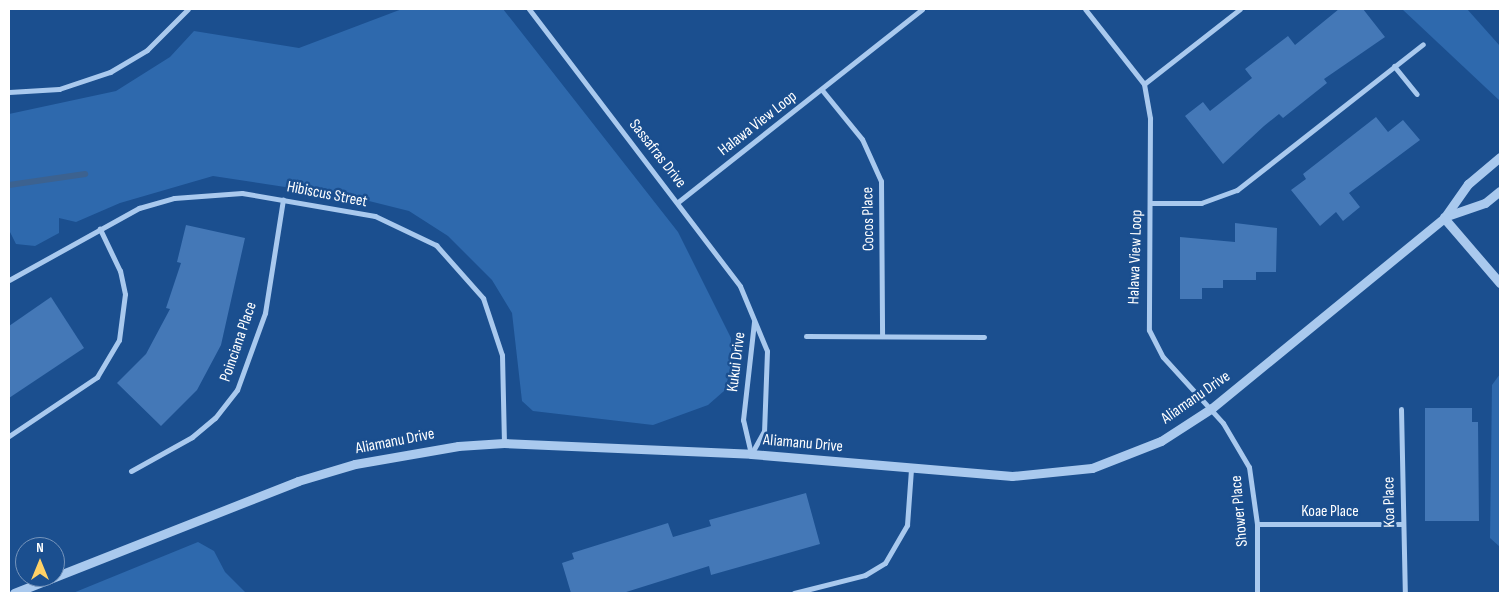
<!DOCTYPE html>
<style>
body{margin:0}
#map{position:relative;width:1509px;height:602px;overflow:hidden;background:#1b4f8f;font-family:"Sofia Sans Condensed",sans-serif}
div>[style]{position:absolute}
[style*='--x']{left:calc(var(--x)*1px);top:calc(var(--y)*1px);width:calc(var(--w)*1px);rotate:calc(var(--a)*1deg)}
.green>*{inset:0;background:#2e69ad}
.stream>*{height:6px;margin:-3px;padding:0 3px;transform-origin:3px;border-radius:3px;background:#3c6290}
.building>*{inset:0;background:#4478b7}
.minor>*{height:5px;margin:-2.5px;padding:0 2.5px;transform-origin:2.5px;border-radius:2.5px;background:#a9c9ee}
.tertiary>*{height:9px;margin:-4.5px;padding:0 4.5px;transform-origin:4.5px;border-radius:4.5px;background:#a9c9ee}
span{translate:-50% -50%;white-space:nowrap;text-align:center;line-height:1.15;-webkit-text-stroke:5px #1b4f8f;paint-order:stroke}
.street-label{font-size:16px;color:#fff}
.frame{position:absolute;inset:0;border:10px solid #fff;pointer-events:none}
.north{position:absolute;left:15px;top:537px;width:50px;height:50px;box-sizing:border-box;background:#1b4f8f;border:1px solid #7695bc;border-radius:50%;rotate:0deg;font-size:14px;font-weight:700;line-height:20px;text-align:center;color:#fff}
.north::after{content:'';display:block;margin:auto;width:18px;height:22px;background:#ffd166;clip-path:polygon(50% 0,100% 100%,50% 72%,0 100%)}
</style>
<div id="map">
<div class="green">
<div style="clip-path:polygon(402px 9px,503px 9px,678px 232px,731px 338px,731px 369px,724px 391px,708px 405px,653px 425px,533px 411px,522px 401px,512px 313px,492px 280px,448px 236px,409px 211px,357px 198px,213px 176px,120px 203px,76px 222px,59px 218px,59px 233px,35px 246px,16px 244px,9px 230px,9px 114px,116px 91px,170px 57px,194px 31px,299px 48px)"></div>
<div style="clip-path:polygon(1402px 9px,1467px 9px,1500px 46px,1500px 101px)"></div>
<div style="clip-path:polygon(1500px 374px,1500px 547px,1490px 538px,1492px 385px)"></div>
<div style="clip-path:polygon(198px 542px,214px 551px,225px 572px,246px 593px,73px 593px)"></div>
</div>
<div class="stream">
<div style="--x:9;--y:185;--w:77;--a:-8.2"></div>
</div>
<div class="building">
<div style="clip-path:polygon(1339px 9px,1363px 9px,1385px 37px,1324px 79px,1327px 83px,1283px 118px,1279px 114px,1264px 126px,1223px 164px,1185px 116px,1203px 102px,1210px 111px,1252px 78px,1245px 69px,1288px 36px,1295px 45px)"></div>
<div style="clip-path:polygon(1376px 117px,1388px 132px,1403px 120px,1420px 140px,1349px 193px,1360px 207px,1343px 221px,1336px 212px,1320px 226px,1291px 190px,1306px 179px,1303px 174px)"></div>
<div style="clip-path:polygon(1235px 223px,1277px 228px,1276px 272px,1256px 272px,1256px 280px,1223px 280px,1223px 288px,1202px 288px,1202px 299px,1180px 299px,1180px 237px,1235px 242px)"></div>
<div style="clip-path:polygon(186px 225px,245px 238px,221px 345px,197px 390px,161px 426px,117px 383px,146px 354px,170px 309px,166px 308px,181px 263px,177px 262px)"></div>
<div style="clip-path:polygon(51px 297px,84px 348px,9px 398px,9px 326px)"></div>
<div style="clip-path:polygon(1425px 408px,1472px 408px,1472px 422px,1478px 422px,1479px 521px,1425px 521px)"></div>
<div style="clip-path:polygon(806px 493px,820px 544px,711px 575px,709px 566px,623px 593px,571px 593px,562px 563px,574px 559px,572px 553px,668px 523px,673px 537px,711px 526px,709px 520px)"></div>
</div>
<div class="minor">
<div style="--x:529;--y:9;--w:348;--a:52.7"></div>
<div style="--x:740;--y:286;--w:70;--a:67.4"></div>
<div style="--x:767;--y:351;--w:80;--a:92.1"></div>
<div style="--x:764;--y:431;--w:26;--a:119"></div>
<div style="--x:1085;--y:9;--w:95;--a:51.8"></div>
<div style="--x:1144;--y:84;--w:35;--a:80"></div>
<div style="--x:1150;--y:118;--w:212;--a:90.3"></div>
<div style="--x:1149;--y:330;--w:30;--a:63"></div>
<div style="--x:1163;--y:357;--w:89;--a:47.7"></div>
<div style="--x:1223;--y:423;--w:51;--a:59.4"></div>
<div style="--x:1249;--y:467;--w:58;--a:82"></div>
<div style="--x:1257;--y:524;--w:69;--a:90"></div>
<div style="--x:1394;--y:66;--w:36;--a:51"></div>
<div style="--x:1144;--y:84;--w:122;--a:-38"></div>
<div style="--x:822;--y:90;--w:63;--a:50.8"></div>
<div style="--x:862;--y:139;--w:46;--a:65.7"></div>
<div style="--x:881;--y:181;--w:155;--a:89.6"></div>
<div style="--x:9;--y:92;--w:50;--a:-3.4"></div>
<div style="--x:59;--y:89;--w:54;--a:-18.4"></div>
<div style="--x:110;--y:72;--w:43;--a:-30.7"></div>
<div style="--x:147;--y:50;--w:58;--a:-45"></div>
<div style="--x:678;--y:202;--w:311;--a:-38.3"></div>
<div style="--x:1150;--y:203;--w:51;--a:0"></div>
<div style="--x:1201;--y:203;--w:38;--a:-20"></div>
<div style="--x:1237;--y:190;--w:236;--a:-38.1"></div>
<div style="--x:9;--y:280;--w:149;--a:-29"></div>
<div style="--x:139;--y:208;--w:36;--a:-16"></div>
<div style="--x:174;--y:198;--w:68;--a:-4.2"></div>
<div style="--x:242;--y:193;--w:135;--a:9.8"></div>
<div style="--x:375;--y:216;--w:68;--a:25.4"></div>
<div style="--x:436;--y:245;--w:71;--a:48.4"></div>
<div style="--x:483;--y:298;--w:60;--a:71.6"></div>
<div style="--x:502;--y:355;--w:88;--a:88.7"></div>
<div style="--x:806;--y:336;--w:178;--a:0.3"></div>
<div style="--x:1401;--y:409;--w:184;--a:88.8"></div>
<div style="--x:9;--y:436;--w:106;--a:-33.8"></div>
<div style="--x:97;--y:377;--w:43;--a:-59.3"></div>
<div style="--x:119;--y:340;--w:46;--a:-82.6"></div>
<div style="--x:125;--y:294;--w:24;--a:-102"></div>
<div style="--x:120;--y:271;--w:47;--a:-115.5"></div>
<div style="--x:751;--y:454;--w:35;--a:-103"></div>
<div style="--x:743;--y:420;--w:99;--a:-83.6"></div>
<div style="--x:131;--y:471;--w:70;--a:-29.1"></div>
<div style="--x:192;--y:437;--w:30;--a:-40"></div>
<div style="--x:215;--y:418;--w:36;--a:-52"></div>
<div style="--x:237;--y:390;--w:82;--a:-70"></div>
<div style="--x:265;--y:313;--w:115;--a:-81"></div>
<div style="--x:1257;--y:524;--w:146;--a:0"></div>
<div style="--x:794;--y:593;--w:73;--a:-14.2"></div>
<div style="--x:865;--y:575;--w:23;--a:-31"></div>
<div style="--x:885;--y:563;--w:44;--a:-59.9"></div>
<div style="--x:907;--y:525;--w:56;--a:-85.9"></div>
</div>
<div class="tertiary">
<div style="--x:1444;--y:217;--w:43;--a:-18.9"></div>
<div style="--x:1485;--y:203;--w:19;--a:-39"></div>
<div style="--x:1444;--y:218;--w:86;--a:49.3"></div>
<div style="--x:14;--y:593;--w:305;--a:-21.5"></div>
<div style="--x:298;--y:481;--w:59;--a:-16.6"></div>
<div style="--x:355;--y:464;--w:105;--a:-9.9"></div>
<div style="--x:458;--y:446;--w:46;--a:-3.7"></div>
<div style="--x:504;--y:443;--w:247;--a:2.5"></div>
<div style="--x:751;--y:454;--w:262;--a:4.8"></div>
<div style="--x:1012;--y:476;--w:80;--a:-5.7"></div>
<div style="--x:1092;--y:468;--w:74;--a:-21.4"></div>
<div style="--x:1161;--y:441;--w:61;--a:-32.9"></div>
<div style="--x:1212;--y:408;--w:300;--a:-39.3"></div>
<div style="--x:1444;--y:218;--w:42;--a:-54.8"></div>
<div style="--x:1468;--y:184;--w:42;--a:-40.2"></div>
</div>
<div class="street-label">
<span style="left:758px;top:124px;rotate:-38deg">Halawa View Loop</span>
<span style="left:657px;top:154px;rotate:52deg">Sassafras Drive</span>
<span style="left:327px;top:195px;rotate:11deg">Hibiscus Street</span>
<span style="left:869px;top:219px;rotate:-91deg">Cocos Place</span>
<span style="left:1136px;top:257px;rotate:-88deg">Halawa View Loop</span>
<span style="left:239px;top:342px;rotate:-71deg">Poinciana Place</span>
<span style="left:737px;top:362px;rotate:-83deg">Kukui Drive</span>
<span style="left:1196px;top:398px;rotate:-35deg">Aliamanu Drive</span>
<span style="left:395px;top:442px;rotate:-11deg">Aliamanu Drive</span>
<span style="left:803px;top:444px;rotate:5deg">Aliamanu Drive</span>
<span style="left:1390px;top:502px;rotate:-91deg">Koa Place</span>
<span style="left:1240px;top:511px;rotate:-95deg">Shower Place</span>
<span style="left:1330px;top:512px">Koae Place</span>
</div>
<div class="frame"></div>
<div class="north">N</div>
</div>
